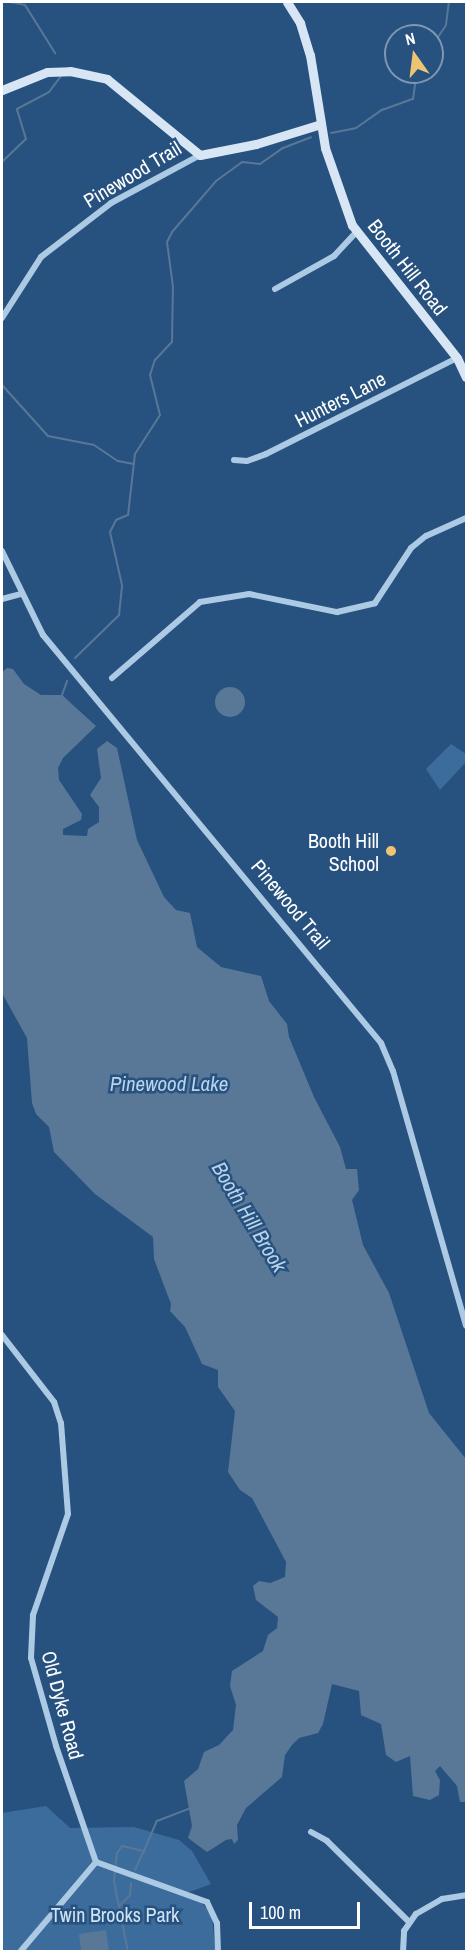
<!DOCTYPE html>
<style>
body{margin:0}
#map{position:relative;width:468px;height:1953px;overflow:hidden;background:#27527f;font-family:"Archivo Narrow",sans-serif}
div>[style]{position:absolute}
[style*='--x']{left:calc(var(--x)*1px);top:calc(var(--y)*1px);width:calc(var(--w)*1px);rotate:calc(var(--a)*1deg)}
.green>*{inset:0;background:#3b6c9c}
.water>*{inset:0;background:#597797}
.round{border-radius:50%}
.stream>*{height:2px;margin:-1px;padding:0 1px;transform-origin:1px;border-radius:1px;background:#597797}
.street>*{height:6px;margin:-3px;padding:0 3px;transform-origin:3px;border-radius:3px;background:#adcae5}
.secondary>*{height:9px;margin:-4.5px;padding:0 4.5px;transform-origin:4.5px;border-radius:4.5px;background:#d7e5f5}
.dots>*{width:16px;height:16px;translate:-50% -50%;box-sizing:border-box;border:3px solid #27527f;border-radius:50%}
span{translate:-50% -50%;white-space:nowrap;text-align:center;line-height:1.15;-webkit-text-stroke:5px #27527f;paint-order:stroke}
.street-label{font-size:20px;color:#fff}
.poi-label{font-size:20px;color:#fff}
.right{translate:-100% -50%;text-align:right}
.park-label{font-size:20px;color:#d0e3f5}
.water-label{font-size:21px;color:#b9d3ed;font-style:italic}
.frame{position:absolute;inset:0;border:3px solid #fff;pointer-events:none}
.north{position:absolute;left:384px;top:24px;width:60px;height:60px;box-sizing:border-box;background:#27527f;border:2px solid #7d97b2;border-radius:50%;rotate:346deg;font-size:16px;font-weight:700;line-height:24px;text-align:center;color:#fff}
.north::after{content:'';display:block;margin:auto;width:21px;height:27px;background:#eec473;clip-path:polygon(50% 0,100% 100%,50% 72%,0 100%)}
.scale{position:absolute;left:249px;top:1902px;width:111px;height:27px;box-sizing:border-box;border:3px solid #fff;border-top:0;padding-left:8px;font-size:18px;line-height:21px;white-space:nowrap;color:#fff;-webkit-text-stroke:4px #27527f;paint-order:stroke}
</style>
<div id="map">
<div class="green">
<div style="clip-path:polygon(451px 744px,466px 754px,466px 762px,440px 790px,426px 769px)"></div>
<div style="clip-path:polygon(46px 1806px,70px 1828px,134px 1827px,179px 1840px,192px 1851px,211px 1884px,184px 1894px,200px 1901px,212px 1914px,215px 1951px,2px 1952px,2px 1813px)"></div>
</div>
<div class="water">
<div style="clip-path:polygon(7px 668px,13px 669px,24px 684px,41px 695px,62px 695px,96px 726px,63px 758px,58px 768px,59px 780px,82px 814px,81px 820px,63px 829px,63px 835px,87px 836px,88px 829px,99px 822px,99px 807px,90px 795px,101px 778px,97px 749px,107px 741px,117px 748px,137px 840px,164px 897px,176px 910px,190px 913px,197px 947px,221px 967px,261px 976px,269px 1001px,287px 1024px,289px 1037px,314px 1097px,340px 1147px,346px 1169px,357px 1169px,359px 1190px,352px 1200px,363px 1245px,389px 1293px,429px 1413px,466px 1459px,466px 1802px,460px 1802px,457px 1786px,440px 1766px,435px 1771px,440px 1780px,439px 1795px,430px 1800px,413px 1796px,410px 1756px,396px 1762px,386px 1755px,381px 1724px,361px 1715px,359px 1691px,332px 1684px,323px 1724px,318px 1733px,299px 1738px,292px 1745px,285px 1755px,282px 1777px,246px 1808px,237px 1825px,238px 1840px,234px 1844px,232px 1839px,226px 1840px,207px 1852px,188px 1838px,192px 1826px,184px 1781px,198px 1769px,204px 1752px,219px 1745px,233px 1730px,236px 1705px,230px 1686px,232px 1671px,263px 1651px,268px 1635px,277px 1628px,278px 1617px,256px 1600px,253px 1586px,259px 1581px,270px 1583px,285px 1577px,286px 1562px,252px 1498px,240px 1490px,228px 1472px,235px 1411px,218px 1387px,218px 1370px,202px 1364px,185px 1327px,170px 1311px,171px 1304px,154px 1259px,153px 1237px,95px 1194px,54px 1152px,49px 1127px,36px 1114px,32px 1103px,27px 1038px,2px 993px,2px 672px)"></div>
<div class="round" style="left:215px;top:687px;width:30px;height:30px"></div>
<div style="clip-path:polygon(106px 1930px,109px 1951px,81px 1951px,79px 1934px)"></div>
</div>
<div class="stream">
<div style="--x:10;--y:2;--w:15;--a:11"></div>
<div style="--x:25;--y:5;--w:57;--a:58"></div>
<div style="--x:432;--y:46;--w:25;--a:-56"></div>
<div style="--x:446;--y:25;--w:23;--a:-83"></div>
<div style="--x:331;--y:133;--w:25;--a:-11"></div>
<div style="--x:356;--y:128;--w:32;--a:-35"></div>
<div style="--x:382;--y:110;--w:33;--a:-20"></div>
<div style="--x:413;--y:99;--w:27;--a:-82"></div>
<div style="--x:2;--y:162;--w:33;--a:-44"></div>
<div style="--x:26;--y:139;--w:31;--a:-107"></div>
<div style="--x:17;--y:109;--w:36;--a:-28"></div>
<div style="--x:49;--y:92;--w:21;--a:-53"></div>
<div style="--x:2;--y:385;--w:69;--a:48"></div>
<div style="--x:48;--y:436;--w:47;--a:11.1"></div>
<div style="--x:94;--y:445;--w:29;--a:34"></div>
<div style="--x:118;--y:461;--w:16;--a:11"></div>
<div style="--x:75;--y:658;--w:62;--a:-44.3"></div>
<div style="--x:119;--y:615;--w:30;--a:-84"></div>
<div style="--x:122;--y:585;--w:54;--a:-102.8"></div>
<div style="--x:110;--y:532;--w:13;--a:-63"></div>
<div style="--x:116;--y:520;--w:13;--a:-23"></div>
<div style="--x:128;--y:515;--w:61;--a:-83.5"></div>
<div style="--x:135;--y:454;--w:46;--a:-57.3"></div>
<div style="--x:160;--y:415;--w:41;--a:-104"></div>
<div style="--x:150;--y:375;--w:16;--a:-72"></div>
<div style="--x:155;--y:360;--w:25;--a:-47"></div>
<div style="--x:172;--y:342;--w:55;--a:-89"></div>
<div style="--x:173;--y:287;--w:45;--a:-97.6"></div>
<div style="--x:167;--y:242;--w:11;--a:-63"></div>
<div style="--x:172;--y:232;--w:67;--a:-49.2"></div>
<div style="--x:216;--y:181;--w:32;--a:-36"></div>
<div style="--x:242;--y:162;--w:18;--a:6"></div>
<div style="--x:260;--y:164;--w:28;--a:-35"></div>
<div style="--x:283;--y:148;--w:30;--a:-21"></div>
<div style="--x:62;--y:695;--w:15;--a:-70"></div>
<div style="--x:135;--y:1870;--w:21;--a:-65"></div>
<div style="--x:119;--y:1906;--w:16;--a:-45"></div>
<div style="--x:130;--y:1895;--w:12;--a:-85"></div>
<div style="--x:128;--y:1952;--w:72;--a:-101.2"></div>
<div style="--x:114;--y:1881;--w:28;--a:-84"></div>
<div style="--x:117;--y:1853;--w:9;--a:-54"></div>
<div style="--x:122;--y:1846;--w:23;--a:13"></div>
<div style="--x:144;--y:1851;--w:33;--a:-67"></div>
<div style="--x:157;--y:1821;--w:36;--a:-21"></div>
</div>
<div class="street">
<div style="--x:275;--y:289;--w:68;--a:-29.2"></div>
<div style="--x:334;--y:256;--w:34;--a:-47"></div>
<div style="--x:2;--y:318;--w:72;--a:-57.4"></div>
<div style="--x:41;--y:257;--w:88;--a:-37.6"></div>
<div style="--x:111;--y:203;--w:101;--a:-28.3"></div>
<div style="--x:234;--y:460;--w:13;--a:4"></div>
<div style="--x:247;--y:461;--w:20;--a:-20"></div>
<div style="--x:266;--y:454;--w:214;--a:-26.7"></div>
<div style="--x:2;--y:551;--w:93;--a:64"></div>
<div style="--x:43;--y:635;--w:530;--a:50.36"></div>
<div style="--x:381;--y:1043;--w:30;--a:67"></div>
<div style="--x:393;--y:1071;--w:265;--a:74"></div>
<div style="--x:2;--y:599;--w:20;--a:-15"></div>
<div style="--x:112;--y:678;--w:116;--a:-40.8"></div>
<div style="--x:200;--y:602;--w:50;--a:-9.3"></div>
<div style="--x:249;--y:594;--w:90;--a:11.6"></div>
<div style="--x:337;--y:612;--w:39;--a:-13"></div>
<div style="--x:375;--y:603;--w:66;--a:-56.8"></div>
<div style="--x:411;--y:548;--w:19;--a:-39"></div>
<div style="--x:426;--y:536;--w:44;--a:-24.2"></div>
<div style="--x:2;--y:1335;--w:85;--a:52.2"></div>
<div style="--x:54;--y:1402;--w:22;--a:72"></div>
<div style="--x:61;--y:1423;--w:91;--a:85.6"></div>
<div style="--x:68;--y:1514;--w:107;--a:109.1"></div>
<div style="--x:33;--y:1615;--w:43;--a:92.7"></div>
<div style="--x:31;--y:1658;--w:91;--a:74.1"></div>
<div style="--x:56;--y:1746;--w:123;--a:71"></div>
<div style="--x:96;--y:1862;--w:118;--a:19.8"></div>
<div style="--x:207;--y:1902;--w:23;--a:65"></div>
<div style="--x:217;--y:1923;--w:29;--a:88"></div>
<div style="--x:311;--y:1832;--w:18;--a:29"></div>
<div style="--x:327;--y:1841;--w:115;--a:44.6"></div>
<div style="--x:20;--y:1952;--w:118;--a:-49.8"></div>
<div style="--x:403;--y:1952;--w:21;--a:-87"></div>
<div style="--x:404;--y:1931;--w:21;--a:-55"></div>
<div style="--x:416;--y:1914;--w:30;--a:-30"></div>
<div style="--x:442;--y:1899;--w:24;--a:-9"></div>
</div>
<div class="secondary">
<div style="--x:287;--y:2;--w:25;--a:58"></div>
<div style="--x:300;--y:23;--w:34;--a:73"></div>
<div style="--x:310;--y:55;--w:94;--a:80.8"></div>
<div style="--x:325;--y:148;--w:82;--a:70.7"></div>
<div style="--x:352;--y:225;--w:169;--a:51.7"></div>
<div style="--x:457;--y:358;--w:21;--a:65"></div>
<div style="--x:2;--y:90;--w:48;--a:-21.8"></div>
<div style="--x:47;--y:72;--w:23;--a:-2"></div>
<div style="--x:70;--y:71;--w:38;--a:12"></div>
<div style="--x:107;--y:79;--w:120;--a:39.3"></div>
<div style="--x:200;--y:155;--w:57;--a:-11.1"></div>
<div style="--x:256;--y:144;--w:68;--a:-17.1"></div>
</div>
<div class="dots">
<div style="left:391px;top:851px;background:#eec473"></div>
</div>
<div class="street-label">
<span style="left:132px;top:174px;rotate:-31deg">Pinewood Trail</span>
<span style="left:408px;top:267px;rotate:52deg">Booth Hill Road</span>
<span style="left:340px;top:399px;rotate:-27deg">Hunters Lane</span>
<span style="left:291px;top:904px;rotate:50deg">Pinewood Trail</span>
<span style="left:63px;top:1705px;rotate:75deg">Old Dyke Road</span>
</div>
<div class="poi-label">
<span class="right" style="left:379px;top:852px">Booth Hill<br>School</span>
</div>
<div class="park-label">
<span style="left:115px;top:1914px">Twin Brooks Park</span>
</div>
<div class="water-label">
<span style="left:169px;top:1084px">Pinewood Lake</span>
<span style="left:249px;top:1217px;rotate:59deg">Booth Hill Brook</span>
</div>
<div class="frame"></div>
<div class="north">N</div>
<div class="scale">100 m</div>
</div>
